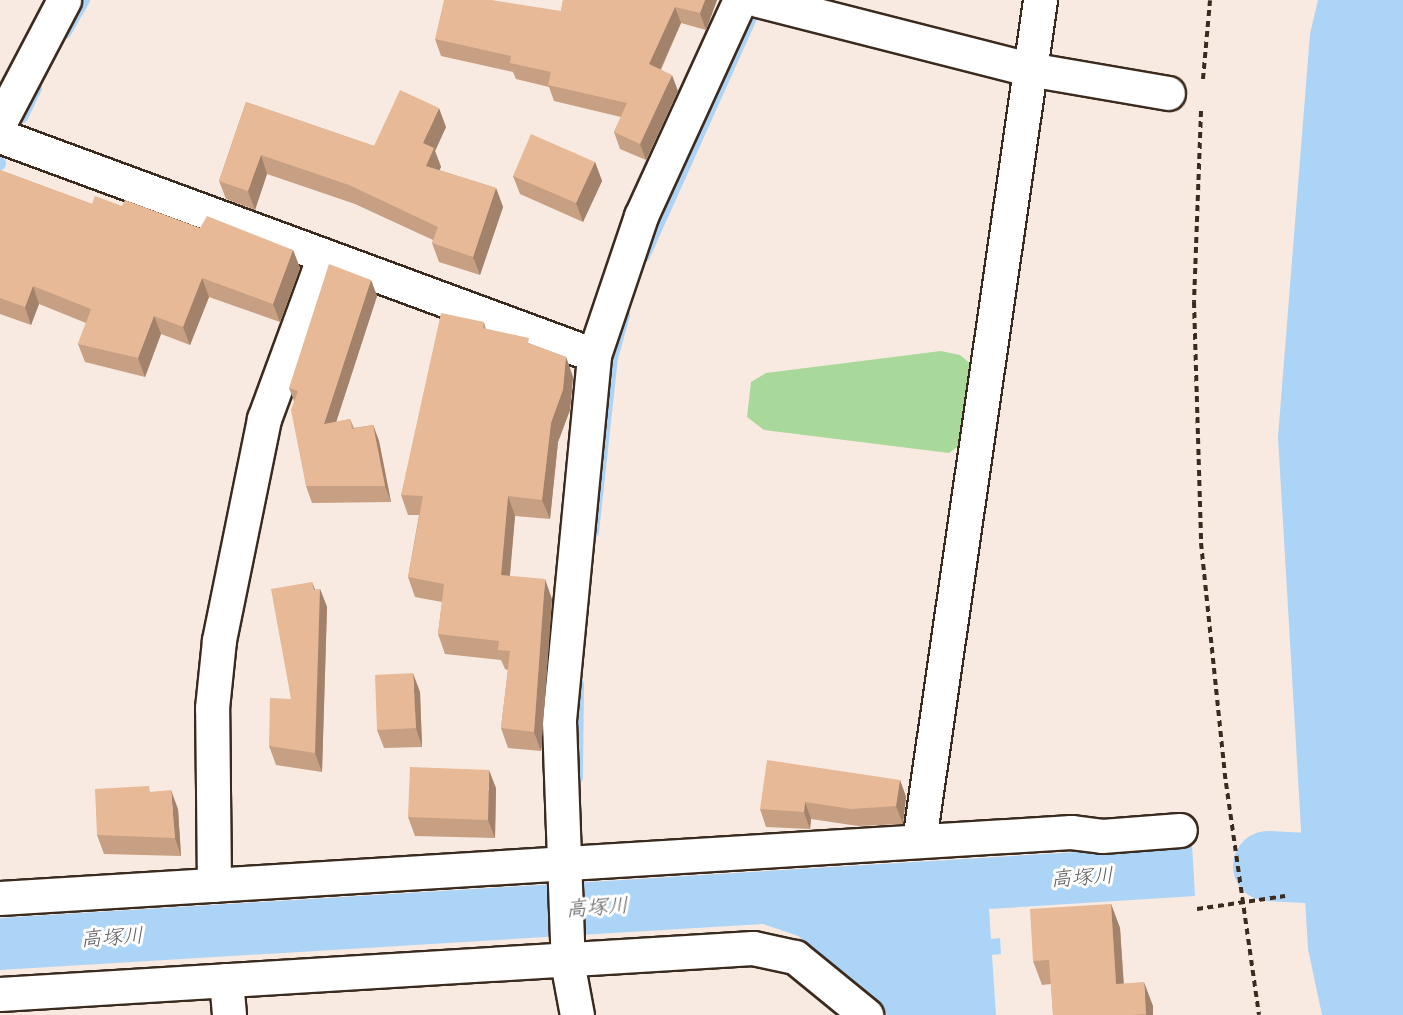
<!DOCTYPE html>
<meta charset="utf-8">
<style>
body{margin:0}
#map{position:relative;width:1403px;height:1015px;overflow:hidden;background:#f8eae0;font-family:Delius,"Klee One",sans-serif}
div>[style]{position:absolute}
[style*='--x']{left:calc(var(--x)*1px);top:calc(var(--y)*1px);width:calc(var(--w)*1px);rotate:calc(var(--a)*1deg)}
.green>*{inset:0;background:#a8d99a}
.water>*{inset:0;background:#acd4f7}
.stream>*{height:12px;margin:-6px;padding:0 6px;transform-origin:6px;border-radius:6px;background:#acd4f7}
.river>*{height:70px;margin:-35px;padding:0 35px;transform-origin:35px;border-radius:35px;background:#acd4f7}
.path>*{height:4px;margin-top:-2px;transform-origin:0;background:repeating-linear-gradient(90deg,#3b2a1e 0 6px,transparent 0 10.5px)}
.roads{filter:drop-shadow(2px 0 #3b2a1e) drop-shadow(-2px 0 #3b2a1e) drop-shadow(0 2px #3b2a1e) drop-shadow(0 -2px #3b2a1e)}
.street>*{height:33px;margin:-16.5px;padding:0 16.5px;transform-origin:16.5px;border-radius:16.5px;background:#fff}
.wall>*{inset:0;background:#c79f82}
.shaded-wall>*{inset:0;background:#a2826a}
.building>*{inset:0;background:#e7b997}
span{translate:-50% -50%;white-space:nowrap;text-align:center;line-height:1.15;-webkit-text-stroke:6px #fff;paint-order:stroke}
.water-label{font-size:21px;color:#5d5d5f;font-style:italic}
</style>
<div id="map">
<div class="green">
<div style="clip-path:polygon(941px 351px,960px 355px,972px 365px,961px 444px,949px 453px,764px 430px,747px 417px,751px 382px,766px 373px)"></div>
</div>
<div class="water">
<div style="clip-path:polygon(1318px 0,1403px 0,1403px 1015px,1322px 1015px,1308px 949px,1278px 437px,1310px 34px)"></div>
<div style="clip-path:polygon(1192px 845px,1195px 896px,989px 909px,991px 939px,1000px 938px,1001px 954px,992px 955px,996px 1015px,888px 1015px,798px 936px,763px 924px,0 970px,0 918px)"></div>
</div>
<div class="stream">
<div style="--x:65;--y:33;--w:38;--a:-60"></div>
<div style="--x:22;--y:117;--w:32;--a:-64"></div>
<div style="--x:0;--y:164;--w:1;--a:-90"></div>
<div style="--x:644;--y:256;--w:269;--a:-65.8"></div>
<div style="--x:593;--y:532;--w:175;--a:-83.8"></div>
<div style="--x:612;--y:358;--w:45;--a:-74.4"></div>
<div style="--x:577;--y:778;--w:94;--a:-89.4"></div>
</div>
<div class="river">
<div style="--x:1268;--y:866;--w:135;--a:3"></div>
</div>
<div class="path">
<div style="--x:1203;--y:79;--w:79;--a:-84.9"></div>
<div style="--x:1201;--y:111;--w:191;--a:92.1"></div>
<div style="--x:1194;--y:302;--w:241;--a:88.3"></div>
<div style="--x:1201;--y:543;--w:241;--a:84.1"></div>
<div style="--x:1226;--y:783;--w:234;--a:81.9"></div>
<div style="--x:1197;--y:909;--w:89;--a:-8.4"></div>
</div>
<div class="roads">
<div class="street">
<div style="--x:758;--y:0;--w:280;--a:14.3"></div>
<div style="--x:1029;--y:69;--w:141;--a:9.8"></div>
<div style="--x:0;--y:122;--w:138;--a:-62.3"></div>
<div style="--x:0;--y:136;--w:633;--a:20.24"></div>
<div style="--x:919;--y:841;--w:850;--a:-81.81"></div>
<div style="--x:214;--y:885;--w:177;--a:-90.6"></div>
<div style="--x:212;--y:708;--w:68;--a:-84.1"></div>
<div style="--x:219;--y:640;--w:226;--a:-78.5"></div>
<div style="--x:264;--y:419;--w:174;--a:-69.8"></div>
<div style="--x:0;--y:898;--w:1073;--a:-3.53"></div>
<div style="--x:1071;--y:832;--w:31;--a:7"></div>
<div style="--x:1102;--y:836;--w:78;--a:-4.4"></div>
<div style="--x:226;--y:980;--w:35;--a:85"></div>
<div style="--x:0;--y:994;--w:754;--a:-3.5"></div>
<div style="--x:753;--y:948;--w:43;--a:12.1"></div>
<div style="--x:795;--y:957;--w:92;--a:39.2"></div>
<div style="--x:577;--y:1015;--w:49;--a:-100.6"></div>
<div style="--x:568;--y:967;--w:247;--a:-92.1"></div>
<div style="--x:559;--y:720;--w:367;--a:-84.5"></div>
<div style="--x:594;--y:355;--w:147;--a:-71.3"></div>
<div style="--x:641;--y:216;--w:238;--a:-65.4"></div>
</div>
</div>
<div class="wall">
<div style="clip-path:polygon(563px 0,717px 0,706px 30px,681px 23px,661px 70px,678px 91px,646px 160px,620px 149px,614px 132px,621px 117px,554px 101px,549px 87px,516px 79px,513px 72px,441px 56px,435px 39px,561px 11px)"></div>
<div style="clip-path:polygon(246px 102px,374px 146px,446px 127px,435px 151px,441px 167px,439px 170px,496px 188px,503px 207px,480px 275px,439px 262px,432px 243px,433px 240px,355px 204px,267px 174px,255px 210px,226px 199px,219px 181px)"></div>
<div style="clip-path:polygon(595px 162px,602px 181px,583px 222px,520px 194px,513px 176px)"></div>
<div style="clip-path:polygon(0 170px,92px 204px,122px 206px,200px 228px,293px 250px,300px 268px,280px 322px,209px 297px,190px 345px,161px 334px,145px 377px,85px 362px,78px 344px,86px 323px,39px 304px,31px 325px,0 314px)"></div>
<div style="clip-path:polygon(371px 280px,377px 296px,336px 422px,350px 419px,354px 428px,373px 425px,379px 441px,391px 502px,312px 503px,306px 486px,294px 401px,289px 388px)"></div>
<div style="clip-path:polygon(484px 322px,486px 329px,531px 344px,566px 357px,573px 377px,570px 410px,558px 442px,550px 519px,515px 516px,510px 576px,552px 599px,541px 751px,508px 748px,501px 728px,508px 670px,505px 669px,501px 660px,445px 654px,438px 634px,442px 602px,415px 597px,408px 577px,419px 515px,408px 515px,401px 495px)"></div>
<div style="clip-path:polygon(312px 582px,315px 590px,320px 589px,327px 607px,322px 772px,276px 765px,269px 746px,291px 699px)"></div>
<div style="clip-path:polygon(420px 692px,422px 747px,384px 748px,377px 730px)"></div>
<div style="clip-path:polygon(900px 780px,906px 797px,903px 824px,858px 826px,811px 819px,810px 829px,766px 827px,760px 809px)"></div>
<div style="clip-path:polygon(496px 788px,495px 838px,415px 836px,408px 817px)"></div>
<div style="clip-path:polygon(178px 809px,181px 856px,104px 854px,97px 835px)"></div>
<div style="clip-path:polygon(1111px 904px,1120px 928px,1124px 984px,1153px 1006px,1153px 1015px,1053px 1015px,1051px 984px,1042px 985px,1033px 961px)"></div>
</div>
<div class="shaded-wall">
<div style="clip-path:polygon(705px 0,717px 0,706px 30px,700px 13px)"></div>
<div style="clip-path:polygon(675px 7px,681px 23px,655px 81px,649px 64px)"></div>
<div style="clip-path:polygon(672px 75px,678px 91px,646px 160px,640px 144px)"></div>
<div style="clip-path:polygon(439px 108px,446px 127px,435px 151px,441px 167px,433px 184px,426px 166px,423px 143px)"></div>
<div style="clip-path:polygon(261px 155px,267px 174px,255px 210px,248px 191px)"></div>
<div style="clip-path:polygon(595px 162px,602px 181px,583px 222px,576px 203px)"></div>
<div style="clip-path:polygon(496px 188px,503px 207px,480px 275px,473px 257px)"></div>
<div style="clip-path:polygon(293px 250px,300px 268px,280px 322px,273px 304px)"></div>
<div style="clip-path:polygon(202px 278px,209px 297px,190px 345px,183px 327px)"></div>
<div style="clip-path:polygon(371px 280px,377px 296px,330px 441px,324px 424px)"></div>
<div style="clip-path:polygon(33px 286px,39px 304px,31px 325px,25px 307px)"></div>
<div style="clip-path:polygon(154px 316px,161px 334px,145px 377px,138px 358px)"></div>
<div style="clip-path:polygon(566px 357px,573px 377px,570px 410px,558px 442px,550px 519px,542px 500px,551px 423px)"></div>
<div style="clip-path:polygon(373px 425px,379px 441px,391px 502px,385px 486px)"></div>
<div style="clip-path:polygon(508px 496px,515px 516px,508px 594px,501px 575px)"></div>
<div style="clip-path:polygon(545px 579px,552px 599px,541px 751px,534px 732px)"></div>
<div style="clip-path:polygon(312px 582px,319px 600px,320px 589px,327px 607px,322px 772px,315px 753px,314px 590px)"></div>
<div style="clip-path:polygon(413px 673px,420px 692px,422px 747px,416px 728px)"></div>
<div style="clip-path:polygon(489px 770px,496px 788px,495px 838px,488px 820px)"></div>
<div style="clip-path:polygon(900px 780px,906px 797px,903px 824px,896px 806px)"></div>
<div style="clip-path:polygon(171px 790px,178px 809px,181px 856px,175px 838px)"></div>
<div style="clip-path:polygon(805px 802px,811px 819px,810px 829px,804px 812px)"></div>
<div style="clip-path:polygon(1111px 904px,1120px 928px,1125px 1008px,1116px 984px)"></div>
<div style="clip-path:polygon(1144px 982px,1153px 1006px,1153px 1015px,1146px 1015px,1146px 1014px)"></div>
</div>
<div class="building">
<div style="clip-path:polygon(444px 0,491px 0,561px 11px,563px 0,705px 0,700px 13px,675px 7px,649px 64px,672px 75px,640px 144px,614px 132px,627px 103px,548px 85px,551px 72px,510px 63px,511px 56px,435px 39px)"></div>
<div style="clip-path:polygon(400px 90px,439px 108px,423px 143px,434px 148px,426px 166px,496px 188px,473px 257px,432px 243px,438px 227px,349px 185px,261px 155px,248px 191px,219px 181px,246px 102px,374px 146px)"></div>
<div style="clip-path:polygon(531px 134px,595px 162px,576px 203px,513px 176px)"></div>
<div style="clip-path:polygon(0 170px,92px 204px,95px 196px,122px 206px,125px 200px,200px 228px,207px 216px,293px 250px,273px 304px,202px 278px,183px 327px,154px 316px,138px 358px,78px 344px,91px 309px,33px 286px,25px 307px,0 298px)"></div>
<div style="clip-path:polygon(329px 264px,371px 280px,324px 424px,350px 419px,352px 429px,373px 425px,385px 486px,306px 486px,291px 410px,298px 391px,289px 388px)"></div>
<div style="clip-path:polygon(441px 313px,484px 322px,483px 328px,529px 338px,528px 343px,566px 357px,563px 390px,551px 423px,542px 500px,508px 496px,501px 575px,545px 579px,534px 732px,501px 728px,510px 651px,498px 650px,499px 641px,438px 634px,444px 584px,408px 577px,423px 496px,401px 495px)"></div>
<div style="clip-path:polygon(312px 582px,314px 590px,320px 589px,315px 753px,269px 746px,270px 698px,291px 699px,271px 589px)"></div>
<div style="clip-path:polygon(413px 673px,416px 728px,377px 730px,375px 675px)"></div>
<div style="clip-path:polygon(767px 760px,900px 780px,896px 806px,851px 809px,805px 802px,804px 812px,760px 809px)"></div>
<div style="clip-path:polygon(410px 767px,489px 770px,488px 820px,408px 817px)"></div>
<div style="clip-path:polygon(149px 786px,150px 792px,171px 790px,175px 838px,97px 835px,95px 789px)"></div>
<div style="clip-path:polygon(1111px 904px,1116px 984px,1144px 982px,1146px 1014px,1132px 1015px,1053px 1015px,1049px 960px,1033px 961px,1030px 909px)"></div>
</div>
<div class="water-label">
<span style="left:1082px;top:877px;rotate:-4deg">高塚川</span>
<span style="left:597px;top:907px;rotate:-4deg">高塚川</span>
<span style="left:112px;top:937px;rotate:-4deg">高塚川</span>
</div>
</div>
